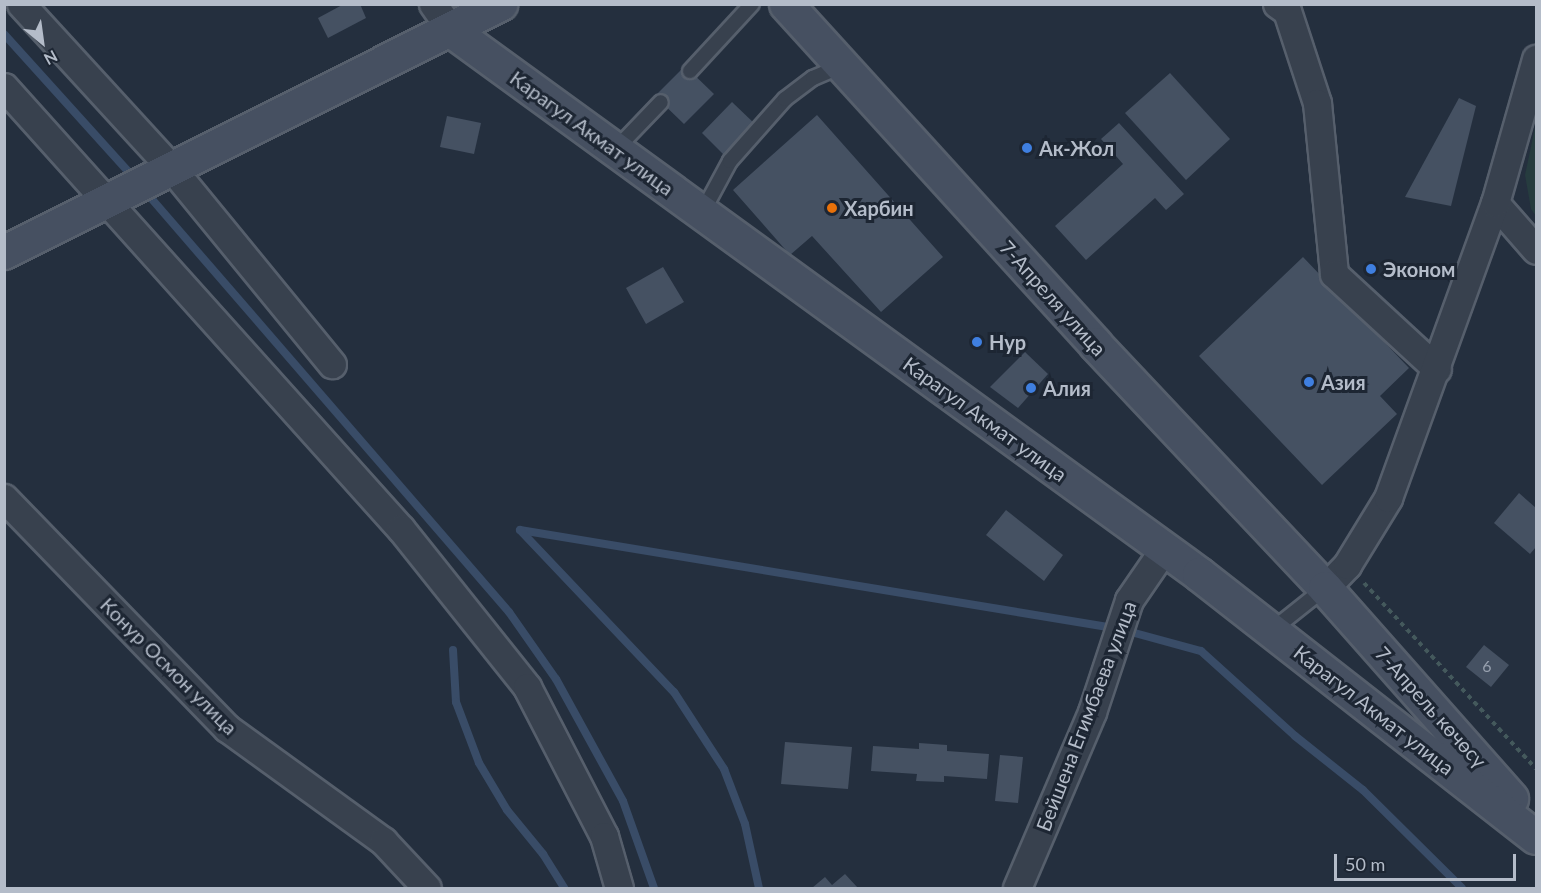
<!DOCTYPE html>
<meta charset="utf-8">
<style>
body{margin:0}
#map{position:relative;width:1541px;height:893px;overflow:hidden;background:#242f3e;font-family:Lato,sans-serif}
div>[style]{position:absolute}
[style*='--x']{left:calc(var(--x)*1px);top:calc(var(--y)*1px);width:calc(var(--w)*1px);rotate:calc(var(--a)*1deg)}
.green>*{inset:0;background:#263c3f}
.stream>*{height:8px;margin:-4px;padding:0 4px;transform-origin:4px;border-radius:4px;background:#394c67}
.building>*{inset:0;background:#455162}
.path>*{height:4px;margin-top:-2px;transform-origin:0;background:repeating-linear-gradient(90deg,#44595c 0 4.5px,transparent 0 9px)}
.roads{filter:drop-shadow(2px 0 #565f6c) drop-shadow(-2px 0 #565f6c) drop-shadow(0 2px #565f6c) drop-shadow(0 -2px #565f6c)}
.lane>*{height:14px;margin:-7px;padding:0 7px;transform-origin:7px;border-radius:7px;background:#38414e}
.street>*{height:27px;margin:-13.5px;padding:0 13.5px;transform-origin:13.5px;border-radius:13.5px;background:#38414e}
.secondary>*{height:33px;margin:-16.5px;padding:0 16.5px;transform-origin:16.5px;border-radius:16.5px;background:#465061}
.dots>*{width:16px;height:16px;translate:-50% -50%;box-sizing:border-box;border:3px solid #1d2633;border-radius:50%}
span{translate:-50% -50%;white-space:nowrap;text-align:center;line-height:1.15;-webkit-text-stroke:6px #1d2633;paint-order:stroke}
.number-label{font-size:16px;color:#98a1af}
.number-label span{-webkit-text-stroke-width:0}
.street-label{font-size:20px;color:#b4bcc9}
.poi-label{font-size:20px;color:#b4bcc9;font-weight:700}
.left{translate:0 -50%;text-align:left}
.frame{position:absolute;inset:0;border:6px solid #b4bcc9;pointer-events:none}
.north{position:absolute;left:12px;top:12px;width:60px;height:60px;-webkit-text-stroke:4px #1d2633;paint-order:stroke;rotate:151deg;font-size:16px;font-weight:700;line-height:24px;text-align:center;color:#b4bcc9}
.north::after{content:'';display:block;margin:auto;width:21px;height:27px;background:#b4bcc9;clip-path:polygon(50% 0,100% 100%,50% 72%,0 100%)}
.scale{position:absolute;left:1334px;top:854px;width:182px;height:27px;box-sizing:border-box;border:3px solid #b4bcc9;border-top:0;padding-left:8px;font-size:18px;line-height:21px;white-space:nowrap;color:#b4bcc9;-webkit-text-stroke:4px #1d2633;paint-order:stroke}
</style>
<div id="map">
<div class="green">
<div style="clip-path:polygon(1536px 123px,1536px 216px,1531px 209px,1525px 175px)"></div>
</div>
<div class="stream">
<div style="--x:4;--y:34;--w:194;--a:47.9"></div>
<div style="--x:144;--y:190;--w:558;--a:49.14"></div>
<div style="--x:509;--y:612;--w:82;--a:55"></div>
<div style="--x:556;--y:679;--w:139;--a:61.2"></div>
<div style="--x:623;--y:801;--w:92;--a:70.4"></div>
<div style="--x:520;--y:530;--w:608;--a:9.37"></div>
<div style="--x:1120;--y:629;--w:84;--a:15.2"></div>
<div style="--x:1201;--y:651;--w:127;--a:42.1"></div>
<div style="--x:1295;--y:736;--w:87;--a:38.5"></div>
<div style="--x:1363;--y:790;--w:139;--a:44.7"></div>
<div style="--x:520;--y:530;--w:224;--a:46.5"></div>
<div style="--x:674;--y:692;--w:92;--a:57"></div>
<div style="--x:724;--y:769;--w:59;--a:69.1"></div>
<div style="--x:745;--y:824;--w:66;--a:77.7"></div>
<div style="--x:453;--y:650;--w:52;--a:86.7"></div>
<div style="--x:456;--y:702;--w:65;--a:69.3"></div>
<div style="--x:479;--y:763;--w:55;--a:59.2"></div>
<div style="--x:507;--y:810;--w:57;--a:50.7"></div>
<div style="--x:543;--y:854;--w:40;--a:58"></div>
</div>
<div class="building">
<div style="clip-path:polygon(344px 4px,360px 4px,366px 18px,328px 38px,318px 18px)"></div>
<div style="clip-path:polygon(685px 66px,714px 94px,684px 124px,655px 96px)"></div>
<div style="clip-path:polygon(1170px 73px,1230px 139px,1186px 180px,1125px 113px)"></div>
<div style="clip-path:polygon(1459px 98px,1476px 106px,1451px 206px,1405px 197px)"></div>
<div style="clip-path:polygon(732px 102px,756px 125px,726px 157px,702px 133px)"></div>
<div style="clip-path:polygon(817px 115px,943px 257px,881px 312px,812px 236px,790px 255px,733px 190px)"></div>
<div style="clip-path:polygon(447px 116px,481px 123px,474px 154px,440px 147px)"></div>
<div style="clip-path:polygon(1119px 123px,1184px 194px,1166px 210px,1155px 198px,1086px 260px,1055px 226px,1123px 164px,1101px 139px)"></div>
<div style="clip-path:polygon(1303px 257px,1409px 368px,1380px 396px,1397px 414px,1322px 485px,1199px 356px)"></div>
<div style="clip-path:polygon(663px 267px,684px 302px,646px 324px,626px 288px)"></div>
<div style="clip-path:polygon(1025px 352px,1048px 374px,1018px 408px,990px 387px)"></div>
<div style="clip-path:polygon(1519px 493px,1536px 508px,1536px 547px,1530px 554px,1494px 523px)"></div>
<div style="clip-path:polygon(1006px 510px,1063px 555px,1044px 581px,986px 535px)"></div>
<div style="clip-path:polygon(1484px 645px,1509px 665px,1491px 687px,1466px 667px)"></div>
<div style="clip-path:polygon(785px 742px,852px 747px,848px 789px,781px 784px)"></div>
<div style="clip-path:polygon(919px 743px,947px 745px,947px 751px,989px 754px,987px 779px,944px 776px,944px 782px,916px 781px,917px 774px,871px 771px,873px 746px,919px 749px)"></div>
<div style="clip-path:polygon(1000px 755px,1023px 757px,1018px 803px,995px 801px)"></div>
<div style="clip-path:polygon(845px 874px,858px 888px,812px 888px,825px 877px,832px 885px)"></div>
</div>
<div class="path">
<div style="--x:1364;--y:583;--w:253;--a:47.2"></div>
</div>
<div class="roads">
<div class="lane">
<div style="--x:690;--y:71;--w:91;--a:-47.2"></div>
<div style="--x:615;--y:150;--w:66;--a:-46.2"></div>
<div style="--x:702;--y:213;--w:59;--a:-61.7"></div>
<div style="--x:730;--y:161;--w:83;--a:-48.4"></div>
<div style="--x:785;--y:99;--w:35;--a:-37"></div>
<div style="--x:813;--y:78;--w:30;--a:-23"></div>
<div style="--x:1271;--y:631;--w:69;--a:-38.5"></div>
</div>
<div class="street">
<div style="--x:21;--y:4;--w:225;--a:47.5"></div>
<div style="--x:173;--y:170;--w:251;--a:50.7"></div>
<div style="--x:433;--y:4;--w:33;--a:55"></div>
<div style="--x:1277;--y:4;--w:12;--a:35"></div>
<div style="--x:1287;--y:11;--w:97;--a:71.9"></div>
<div style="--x:1317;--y:103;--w:172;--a:84.3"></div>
<div style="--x:1334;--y:274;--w:140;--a:42.7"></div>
<div style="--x:4;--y:87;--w:594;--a:48.07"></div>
<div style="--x:401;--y:529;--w:202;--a:51.4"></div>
<div style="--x:527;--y:687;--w:168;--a:62.7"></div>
<div style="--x:604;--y:836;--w:54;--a:73.9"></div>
<div style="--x:1495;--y:203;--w:62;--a:48.9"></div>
<div style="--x:4;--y:498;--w:320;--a:45.9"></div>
<div style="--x:227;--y:728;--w:193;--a:35.9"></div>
<div style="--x:383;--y:841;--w:64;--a:46.9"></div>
<div style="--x:1325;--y:588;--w:32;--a:-46"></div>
<div style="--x:1347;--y:565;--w:79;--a:-58.5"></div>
<div style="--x:1388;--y:498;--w:314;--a:-70.1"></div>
<div style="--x:1495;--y:203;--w:150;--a:-74.1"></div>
<div style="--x:1017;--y:888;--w:191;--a:-66.9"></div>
<div style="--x:1092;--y:712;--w:118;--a:-71.7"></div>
<div style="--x:1129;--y:600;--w:62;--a:-55.5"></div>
</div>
<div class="secondary">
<div style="--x:786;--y:4;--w:459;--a:47.7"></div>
<div style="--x:1095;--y:344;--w:335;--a:46.7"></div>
<div style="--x:1325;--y:588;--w:281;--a:48.5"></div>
<div style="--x:452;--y:31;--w:924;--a:36.01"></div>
<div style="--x:1199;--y:574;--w:427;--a:38"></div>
<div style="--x:4;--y:252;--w:555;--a:-26.57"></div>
</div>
</div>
<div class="dots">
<div style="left:1027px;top:148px;background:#3f7fe0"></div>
<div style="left:832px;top:208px;background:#e8710a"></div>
<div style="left:1371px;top:269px;background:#3f7fe0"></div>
<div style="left:977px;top:342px;background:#3f7fe0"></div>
<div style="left:1309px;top:382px;background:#3f7fe0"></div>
<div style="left:1031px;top:388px;background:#3f7fe0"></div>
</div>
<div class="number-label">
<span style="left:1487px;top:666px">6</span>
</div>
<div class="street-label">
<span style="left:592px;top:133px;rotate:36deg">Карагул Акмат улица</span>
<span style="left:1053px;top:298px;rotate:48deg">7-Апреля улица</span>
<span style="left:985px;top:419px;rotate:36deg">Карагул Акмат улица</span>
<span style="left:169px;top:666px;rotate:45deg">Конур Осмон улица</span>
<span style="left:1431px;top:707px;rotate:48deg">7-Апрель көчөсү</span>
<span style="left:1374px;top:710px;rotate:38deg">Карагул Акмат улица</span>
<span style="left:1086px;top:716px;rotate:-69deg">Бейшена Егимбаева улица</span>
</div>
<div class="poi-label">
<span class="left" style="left:1039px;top:148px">Ак-Жол</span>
<span class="left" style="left:844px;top:208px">Харбин</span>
<span class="left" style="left:1383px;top:269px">Эконом</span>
<span class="left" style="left:989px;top:342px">Нур</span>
<span class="left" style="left:1321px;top:382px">Азия</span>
<span class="left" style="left:1043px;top:388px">Алия</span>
</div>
<div class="frame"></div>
<div class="north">N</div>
<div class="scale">50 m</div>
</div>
